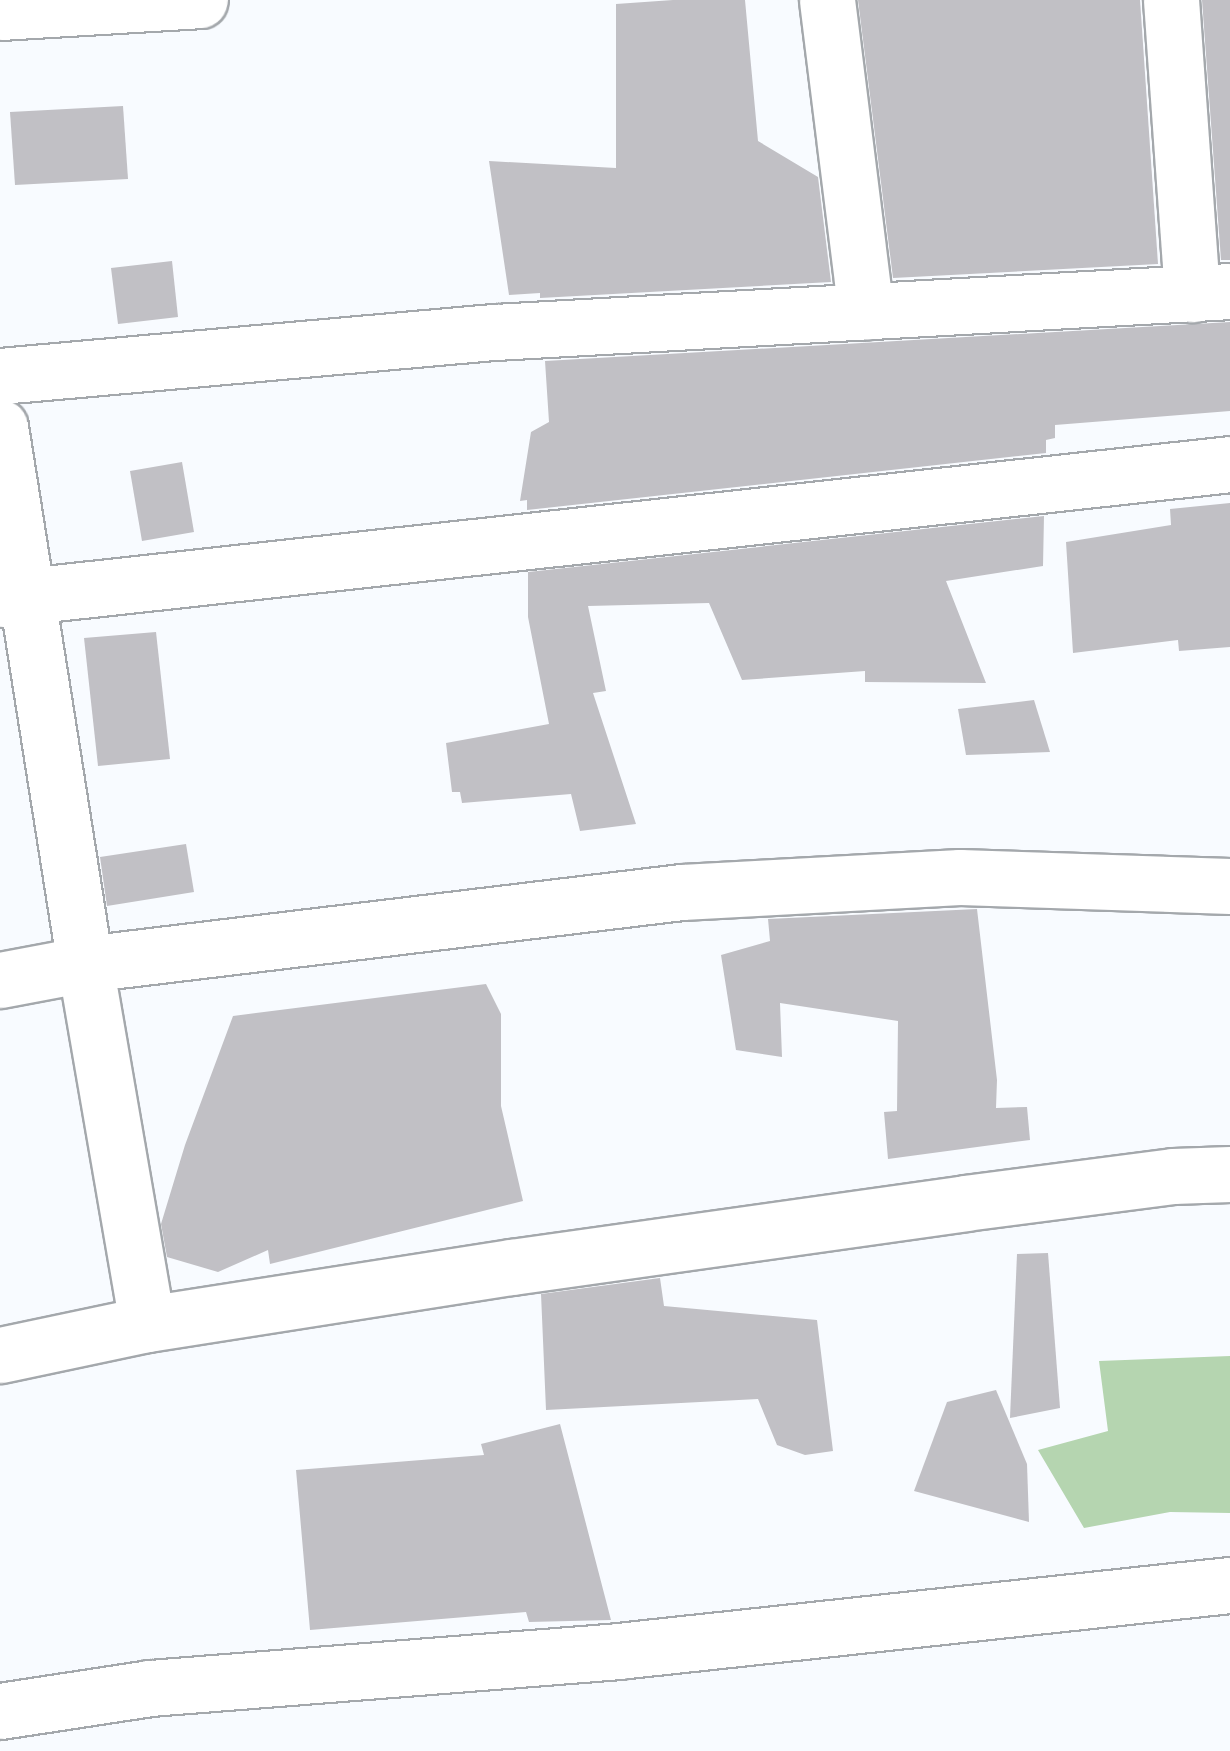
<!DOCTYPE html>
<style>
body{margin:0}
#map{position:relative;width:1230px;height:1751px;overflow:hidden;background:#f8fbff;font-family:"PT Serif",serif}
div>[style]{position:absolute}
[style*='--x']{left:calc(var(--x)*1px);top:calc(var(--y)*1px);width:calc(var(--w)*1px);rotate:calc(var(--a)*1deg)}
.green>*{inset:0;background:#b5d5b0}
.building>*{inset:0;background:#c1c0c5}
.roads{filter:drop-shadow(2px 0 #a4a8ac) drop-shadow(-2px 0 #a4a8ac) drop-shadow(0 2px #a4a8ac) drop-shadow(0 -2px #a4a8ac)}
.minor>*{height:55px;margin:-27.5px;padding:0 27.5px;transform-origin:27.5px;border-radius:27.5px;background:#fff}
span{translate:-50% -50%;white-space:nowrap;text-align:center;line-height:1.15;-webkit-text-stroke:9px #fff;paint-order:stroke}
</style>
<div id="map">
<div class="green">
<div style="clip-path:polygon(1230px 1356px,1230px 1513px,1170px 1512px,1084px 1528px,1038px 1450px,1108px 1431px,1099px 1361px)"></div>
</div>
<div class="building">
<div style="clip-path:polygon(673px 0,745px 0,758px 141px,818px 177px,831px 282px,540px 298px,540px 293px,509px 295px,489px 161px,616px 168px,616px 4px)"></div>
<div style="clip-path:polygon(858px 0,1140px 0,1158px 264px,893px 278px)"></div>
<div style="clip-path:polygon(1202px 0,1230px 0,1230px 260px,1221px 260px)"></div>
<div style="clip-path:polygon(123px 106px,128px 179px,15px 185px,10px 112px)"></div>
<div style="clip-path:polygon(172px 261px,178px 317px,118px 324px,111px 268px)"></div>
<div style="clip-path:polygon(1230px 322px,1230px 411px,1055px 425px,1055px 438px,1046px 440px,1046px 453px,527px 510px,527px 500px,520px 501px,531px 432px,549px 422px,545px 361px)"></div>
<div style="clip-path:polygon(182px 462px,194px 532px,142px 541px,130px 471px)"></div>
<div style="clip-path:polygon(1230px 503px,1230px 647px,1179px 651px,1178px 640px,1073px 653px,1066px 542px,1171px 525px,1170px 509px)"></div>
<div style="clip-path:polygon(1044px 516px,1043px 566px,946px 581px,986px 683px,865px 682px,865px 671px,742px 680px,709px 603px,588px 606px,606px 691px,593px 693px,636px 824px,580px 831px,571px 794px,462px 803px,460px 792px,452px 792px,446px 743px,549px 724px,528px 617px,528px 572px)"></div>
<div style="clip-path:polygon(156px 632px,170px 759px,98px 766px,84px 638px)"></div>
<div style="clip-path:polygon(1034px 700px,1050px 752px,966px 755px,958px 709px)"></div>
<div style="clip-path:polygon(186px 844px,194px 892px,107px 906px,100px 857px)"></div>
<div style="clip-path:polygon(977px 909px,997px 1080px,996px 1108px,1027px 1107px,1030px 1140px,888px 1159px,884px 1112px,897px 1111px,898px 1021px,780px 1003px,782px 1057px,736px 1050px,721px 955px,770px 941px,768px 919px)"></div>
<div style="clip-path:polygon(486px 984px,501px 1014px,501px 1106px,523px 1201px,270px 1264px,268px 1250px,218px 1272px,167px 1257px,161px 1224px,185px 1145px,233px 1016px)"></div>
<div style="clip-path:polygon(1048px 1253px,1060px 1408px,1010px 1418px,1017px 1254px)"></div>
<div style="clip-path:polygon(660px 1278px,664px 1306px,817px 1320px,833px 1451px,805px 1455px,777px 1445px,758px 1399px,546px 1410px,541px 1294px)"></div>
<div style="clip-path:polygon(996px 1390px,1027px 1464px,1029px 1522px,914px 1491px,947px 1402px)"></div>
<div style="clip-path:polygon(560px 1424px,611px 1620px,529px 1622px,526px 1612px,310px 1630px,296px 1470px,484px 1455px,481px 1444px)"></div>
</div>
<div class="roads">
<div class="minor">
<div style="--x:827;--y:0;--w:314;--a:82.9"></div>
<div style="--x:1171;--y:0;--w:295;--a:85.9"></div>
<div style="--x:0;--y:12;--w:200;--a:-3.4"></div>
<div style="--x:0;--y:376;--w:497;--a:-5.1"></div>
<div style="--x:495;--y:332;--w:736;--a:-3.19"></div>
<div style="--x:0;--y:427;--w:544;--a:81.01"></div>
<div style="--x:85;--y:964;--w:365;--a:80.2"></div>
<div style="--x:0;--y:599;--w:1237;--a:-6.26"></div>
<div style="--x:0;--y:980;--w:86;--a:-10.7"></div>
<div style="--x:85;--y:964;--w:601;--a:-6.88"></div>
<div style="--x:682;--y:892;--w:278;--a:-3.1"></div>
<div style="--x:960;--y:877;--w:270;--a:1.9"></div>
<div style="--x:0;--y:1355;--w:150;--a:-11.9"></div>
<div style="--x:147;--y:1324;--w:369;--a:-8.9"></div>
<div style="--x:512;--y:1267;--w:457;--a:-8"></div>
<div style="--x:965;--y:1203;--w:210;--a:-7.4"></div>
<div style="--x:1173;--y:1176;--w:57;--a:-2"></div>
<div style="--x:0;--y:1711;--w:152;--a:-8.7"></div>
<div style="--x:150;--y:1688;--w:469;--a:-4.5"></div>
<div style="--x:618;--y:1651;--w:616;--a:-6.16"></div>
</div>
</div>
</div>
